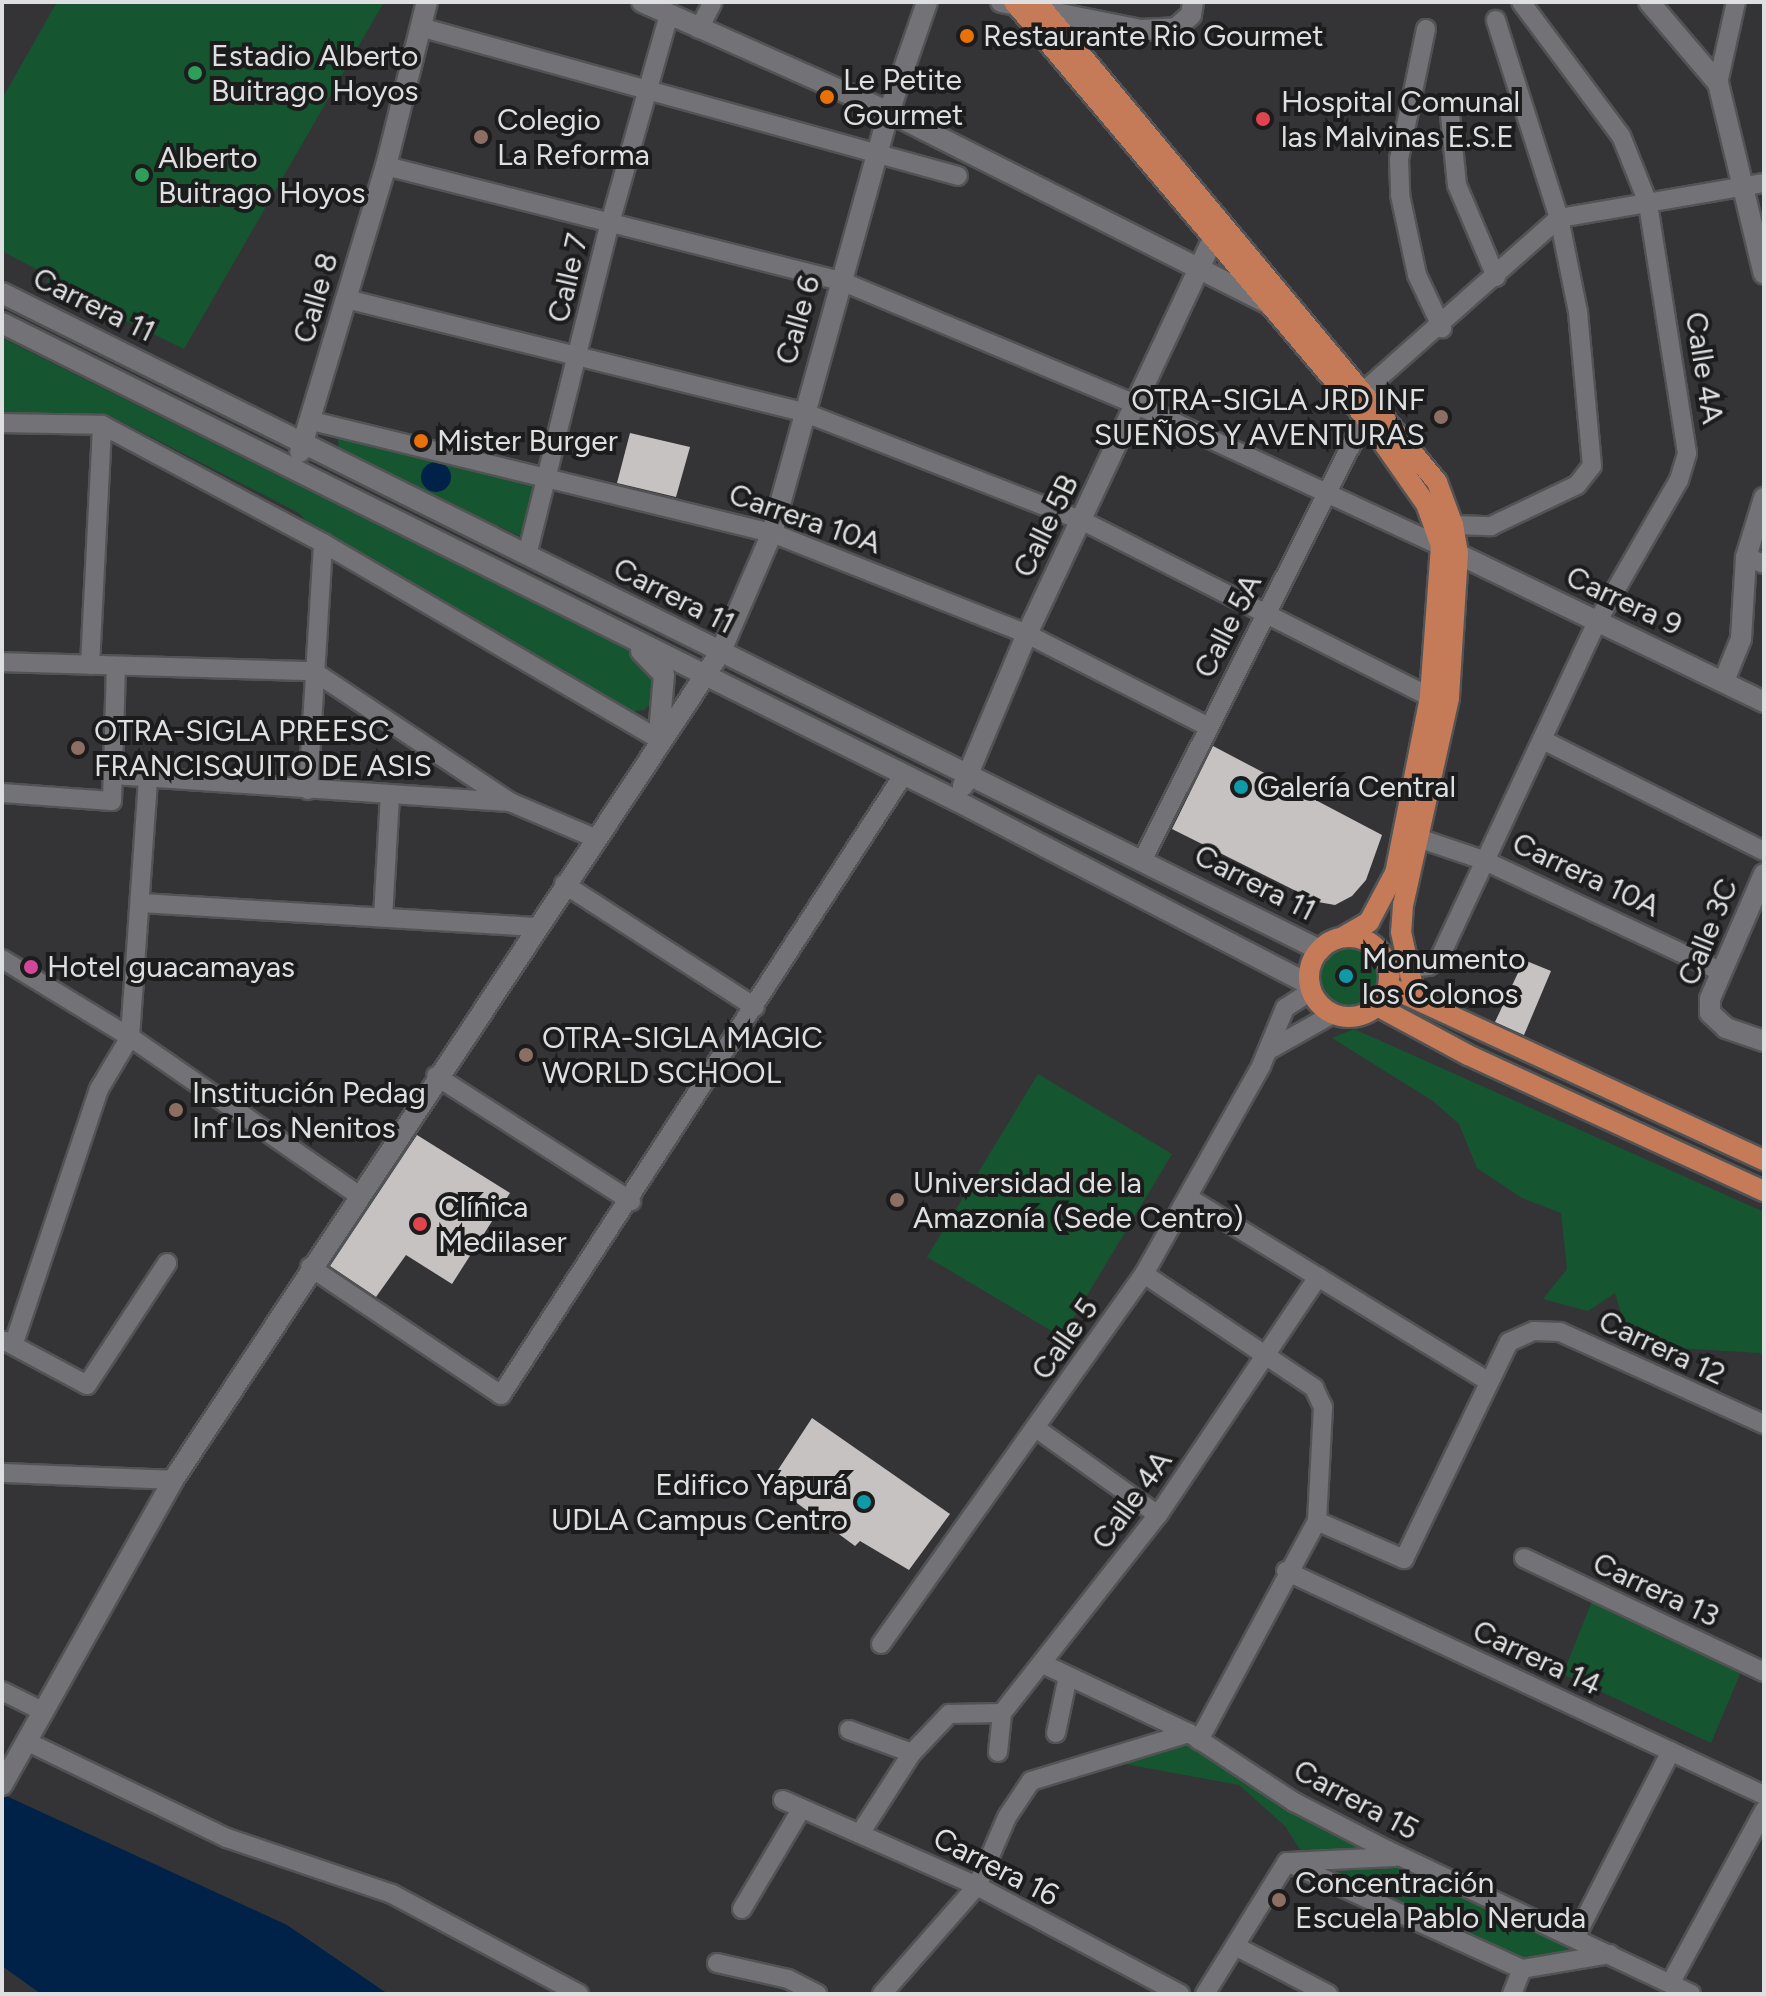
<!DOCTYPE html>
<meta charset="utf-8">
<style>
body{margin:0}
#map{position:relative;width:1766px;height:1996px;overflow:hidden;background:#343437;font-family:Figtree,sans-serif}
div>[style]{position:absolute}
[style*='--x']{left:calc(var(--x)*1px);top:calc(var(--y)*1px);width:calc(var(--w)*1px);rotate:calc(var(--a)*1deg)}
.green>*{inset:0;background:#155630}
.round{border-radius:50%}
.water>*{inset:0;background:#002249}
.building>*{inset:0;background:#c6c2c1}
.roads{filter:drop-shadow(2px 0 #525354) drop-shadow(-2px 0 #525354) drop-shadow(0 2px #525354) drop-shadow(0 -2px #525354)}
.street>*{height:18px;margin:-9px;padding:0 9px;transform-origin:9px;border-radius:9px;background:#737377}
.secondary>*{height:20px;margin:-10px;padding:0 10px;transform-origin:10px;border-radius:10px;background:#737377}
.primary>*{height:20px;margin:-10px;padding:0 10px;transform-origin:10px;border-radius:10px;background:#c57b57}
.primary>.ring{margin:-10px;padding:0;box-sizing:content-box;background:none;border:20px solid #c57b57;border-radius:50%}
.dots>*{width:22px;height:22px;translate:-50% -50%;box-sizing:border-box;border:4px solid #1c1c1d;border-radius:50%}
span{translate:-50% -50%;white-space:nowrap;text-align:center;line-height:1.15;-webkit-text-stroke:8px #1c1c1d;paint-order:stroke}
.poi-label{font-size:30px;color:#dedfe0}
.left{translate:0 -50%;text-align:left}
.right{translate:-100% -50%;text-align:right}
.street-label{font-size:30px;color:#dedfe0}
.frame{position:absolute;inset:0;border:4px solid #dedfe0;pointer-events:none}
</style>
<div id="map">
<div class="green">
<div style="clip-path:polygon(57px 2px,384px 2px,184px 349px,46px 282px,49px 276px,2px 251px,2px 99px)"></div>
<div style="clip-path:polygon(2px 338px,648px 659px,656px 674px,653px 701px,644px 710px,626px 712px,315px 532px,299px 513px,120px 421px,2px 414px)"></div>
<div style="clip-path:polygon(338px 438px,535px 484px,520px 536px,339px 453px)"></div>
<div class="round" style="left:1320px;top:947px;width:60px;height:60px"></div>
<div style="clip-path:polygon(1354px 1029px,1764px 1212px,1764px 1358px,1760px 1353px,1661px 1347px,1626px 1330px,1615px 1293px,1588px 1311px,1543px 1299px,1567px 1269px,1561px 1213px,1522px 1198px,1477px 1168px,1459px 1124px,1433px 1101px,1332px 1038px)"></div>
<div style="clip-path:polygon(1038px 1074px,1172px 1154px,1062px 1337px,927px 1257px)"></div>
<div style="clip-path:polygon(1594px 1596px,1743px 1667px,1711px 1743px,1563px 1674px)"></div>
<div style="clip-path:polygon(1190px 1739px,1583px 1952px,1517px 1962px,1310px 1865px,1285px 1826px,1239px 1785px,1125px 1764px)"></div>
</div>
<div class="water">
<div class="round" style="left:421px;top:462px;width:30px;height:30px"></div>
<div style="clip-path:polygon(2px 1794px,287px 1925px,388px 1994px,41px 1994px,2px 1966px)"></div>
</div>
<div class="building">
<div style="clip-path:polygon(630px 433px,690px 447px,676px 497px,617px 483px)"></div>
<div style="clip-path:polygon(1213px 746px,1382px 835px,1366px 880px,1352px 896px,1335px 905px,1318px 902px,1172px 829px)"></div>
<div style="clip-path:polygon(1524px 960px,1551px 971px,1524px 1035px,1495px 1022px)"></div>
<div style="clip-path:polygon(417px 1135px,510px 1193px,452px 1284px,406px 1255px,376px 1297px,330px 1266px)"></div>
<div style="clip-path:polygon(812px 1418px,950px 1514px,909px 1570px,860px 1541px,855px 1546px,778px 1489px,783px 1481px,774px 1476px)"></div>
</div>
<div class="roads">
<div class="street">
<div style="--x:420;--y:27;--w:558;--a:15.48"></div>
<div style="--x:699;--y:29;--w:30;--a:-63"></div>
<div style="--x:1426;--y:29;--w:133;--a:101.7"></div>
<div style="--x:1399;--y:159;--w:36;--a:88"></div>
<div style="--x:1400;--y:195;--w:82;--a:78"></div>
<div style="--x:1417;--y:275;--w:59;--a:64.7"></div>
<div style="--x:1718;--y:83;--w:83;--a:-77.5"></div>
<div style="--x:1450;--y:115;--w:70;--a:84.3"></div>
<div style="--x:1457;--y:185;--w:100;--a:67"></div>
<div style="--x:386;--y:166;--w:469;--a:14.2"></div>
<div style="--x:841;--y:281;--w:321;--a:22.7"></div>
<div style="--x:1137;--y:405;--w:335;--a:24.9"></div>
<div style="--x:346;--y:299;--w:471;--a:13.9"></div>
<div style="--x:803;--y:412;--w:300;--a:21.3"></div>
<div style="--x:1083;--y:521;--w:389;--a:26.9"></div>
<div style="--x:1364;--y:391;--w:261;--a:-41.6"></div>
<div style="--x:1559;--y:218;--w:208;--a:-9.7"></div>
<div style="--x:312;--y:421;--w:473;--a:13.7"></div>
<div style="--x:772;--y:533;--w:274;--a:21.6"></div>
<div style="--x:1027;--y:634;--w:204;--a:27.1"></div>
<div style="--x:2;--y:423;--w:100;--a:1.1"></div>
<div style="--x:102;--y:425;--w:251;--a:28.1"></div>
<div style="--x:323;--y:543;--w:389;--a:30.3"></div>
<div style="--x:1453;--y:525;--w:38;--a:2"></div>
<div style="--x:1491;--y:526;--w:95;--a:-25.5"></div>
<div style="--x:1577;--y:485;--w:24;--a:-52"></div>
<div style="--x:1592;--y:466;--w:155;--a:-95.2"></div>
<div style="--x:1578;--y:312;--w:96;--a:-101.4"></div>
<div style="--x:1559;--y:218;--w:208;--a:-107.7"></div>
<div style="--x:527;--y:555;--w:342;--a:-76"></div>
<div style="--x:610;--y:223;--w:216;--a:-74.2"></div>
<div style="--x:1746;--y:557;--w:19;--a:21"></div>
<div style="--x:2;--y:662;--w:311;--a:1.7"></div>
<div style="--x:313;--y:671;--w:237;--a:33.6"></div>
<div style="--x:510;--y:802;--w:92;--a:23"></div>
<div style="--x:90;--y:665;--w:240;--a:-87.1"></div>
<div style="--x:1543;--y:740;--w:247;--a:26.7"></div>
<div style="--x:113;--y:775;--w:397;--a:3.9"></div>
<div style="--x:308;--y:790;--w:247;--a:-86.5"></div>
<div style="--x:2;--y:793;--w:110;--a:4.2"></div>
<div style="--x:112;--y:801;--w:135;--a:-88.3"></div>
<div style="--x:1421;--y:839;--w:65;--a:18.7"></div>
<div style="--x:1483;--y:860;--w:264;--a:25.1"></div>
<div style="--x:1142;--y:861;--w:497;--a:-63.3"></div>
<div style="--x:564;--y:884;--w:227;--a:32.8"></div>
<div style="--x:142;--y:903;--w:394;--a:3.5"></div>
<div style="--x:383;--y:917;--w:122;--a:-86.7"></div>
<div style="--x:2;--y:959;--w:150;--a:31.4"></div>
<div style="--x:130;--y:1037;--w:276;--a:34.7"></div>
<div style="--x:1389;--y:970;--w:40;--a:-5.7"></div>
<div style="--x:1429;--y:966;--w:14;--a:-39"></div>
<div style="--x:1440;--y:957;--w:370;--a:-64.9"></div>
<div style="--x:1597;--y:622;--w:164;--a:-60"></div>
<div style="--x:1679;--y:480;--w:28;--a:-73"></div>
<div style="--x:1687;--y:453;--w:253;--a:-98.9"></div>
<div style="--x:1648;--y:203;--w:72;--a:-111.9"></div>
<div style="--x:1621;--y:136;--w:167;--a:-126.7"></div>
<div style="--x:1269;--y:1050;--w:73;--a:-29.4"></div>
<div style="--x:436;--y:1076;--w:232;--a:32.7"></div>
<div style="--x:1189;--y:1198;--w:351;--a:31.5"></div>
<div style="--x:310;--y:1267;--w:230;--a:33.8"></div>
<div style="--x:501;--y:1395;--w:740;--a:-57.02"></div>
<div style="--x:1144;--y:1274;--w:205;--a:33.8"></div>
<div style="--x:1314;--y:1388;--w:21;--a:65"></div>
<div style="--x:1323;--y:1407;--w:114;--a:93"></div>
<div style="--x:1317;--y:1521;--w:249;--a:118.3"></div>
<div style="--x:5;--y:1341;--w:93;--a:28.2"></div>
<div style="--x:87;--y:1385;--w:146;--a:-56.7"></div>
<div style="--x:14;--y:1343;--w:268;--a:-71.5"></div>
<div style="--x:99;--y:1089;--w:61;--a:-59.2"></div>
<div style="--x:130;--y:1037;--w:259;--a:-86"></div>
<div style="--x:1037;--y:1429;--w:148;--a:35.4"></div>
<div style="--x:2;--y:1473;--w:171;--a:2.3"></div>
<div style="--x:1317;--y:1521;--w:95;--a:23.6"></div>
<div style="--x:1404;--y:1559;--w:241;--a:-64.2"></div>
<div style="--x:1509;--y:1342;--w:27;--a:-24"></div>
<div style="--x:1534;--y:1331;--w:26;--a:2"></div>
<div style="--x:1560;--y:1332;--w:224;--a:24.3"></div>
<div style="--x:1524;--y:1558;--w:266;--a:25.4"></div>
<div style="--x:1286;--y:1571;--w:528;--a:25.11"></div>
<div style="--x:881;--y:1644;--w:454;--a:-54.6"></div>
<div style="--x:1144;--y:1274;--w:239;--a:-60.6"></div>
<div style="--x:1261;--y:1066;--w:63;--a:-67.5"></div>
<div style="--x:1285;--y:1008;--w:31;--a:-33"></div>
<div style="--x:1045;--y:1665;--w:159;--a:25.3"></div>
<div style="--x:1189;--y:1733;--w:126;--a:33.3"></div>
<div style="--x:1294;--y:1802;--w:105;--a:27.3"></div>
<div style="--x:1387;--y:1850;--w:336;--a:25.3"></div>
<div style="--x:2;--y:1691;--w:47;--a:26.6"></div>
<div style="--x:849;--y:1730;--w:67;--a:20.1"></div>
<div style="--x:1056;--y:1733;--w:58;--a:-78.1"></div>
<div style="--x:28;--y:1742;--w:221;--a:25.8"></div>
<div style="--x:227;--y:1838;--w:174;--a:18.7"></div>
<div style="--x:392;--y:1894;--w:212;--a:28.1"></div>
<div style="--x:998;--y:1752;--w:39;--a:-84"></div>
<div style="--x:1002;--y:1713;--w:252;--a:-51.8"></div>
<div style="--x:1158;--y:1515;--w:287;--a:-56.1"></div>
<div style="--x:783;--y:1800;--w:212;--a:23.9"></div>
<div style="--x:977;--y:1886;--w:230;--a:28"></div>
<div style="--x:861;--y:1832;--w:94;--a:-57.2"></div>
<div style="--x:912;--y:1753;--w:54;--a:-46.5"></div>
<div style="--x:949;--y:1714;--w:53;--a:-1.1"></div>
<div style="--x:1287;--y:1862;--w:258;--a:24.5"></div>
<div style="--x:1522;--y:1969;--w:89;--a:-9.7"></div>
<div style="--x:742;--y:1909;--w:117;--a:-59.3"></div>
<div style="--x:1575;--y:1938;--w:210;--a:-62.8"></div>
<div style="--x:1235;--y:1946;--w:105;--a:27.3"></div>
<div style="--x:717;--y:1963;--w:73;--a:12.7"></div>
<div style="--x:788;--y:1979;--w:33;--a:27"></div>
<div style="--x:1671;--y:1982;--w:195;--a:-61.5"></div>
<div style="--x:882;--y:1994;--w:144;--a:-48.7"></div>
<div style="--x:977;--y:1886;--w:75;--a:-66.5"></div>
<div style="--x:1007;--y:1817;--w:43;--a:-56.3"></div>
<div style="--x:1031;--y:1781;--w:165;--a:-16.9"></div>
<div style="--x:1205;--y:1994;--w:155;--a:-58.2"></div>
<div style="--x:1287;--y:1862;--w:108;--a:-2.7"></div>
<div style="--x:1512;--y:1994;--w:27;--a:-68"></div>
</div>
<div class="secondary">
<div style="--x:642;--y:2;--w:270;--a:24"></div>
<div style="--x:889;--y:112;--w:428;--a:26.8"></div>
<div style="--x:1001;--y:2;--w:143;--a:11.3"></div>
<div style="--x:1141;--y:30;--w:35;--a:-3"></div>
<div style="--x:1176;--y:28;--w:20;--a:-41"></div>
<div style="--x:1191;--y:15;--w:13;--a:-81"></div>
<div style="--x:1649;--y:2;--w:106;--a:49.6"></div>
<div style="--x:1718;--y:83;--w:196;--a:76.5"></div>
<div style="--x:2;--y:293;--w:1473;--a:26.5"></div>
<div style="--x:2;--y:323;--w:1068;--a:26.59"></div>
<div style="--x:957;--y:801;--w:398;--a:27.5"></div>
<div style="--x:300;--y:452;--w:299;--a:-73.3"></div>
<div style="--x:386;--y:166;--w:169;--a:-76"></div>
<div style="--x:1458;--y:554;--w:340;--a:25.8"></div>
<div style="--x:641;--y:651;--w:33;--a:46"></div>
<div style="--x:664;--y:675;--w:60;--a:94.8"></div>
<div style="--x:1724;--y:681;--w:45;--a:-68"></div>
<div style="--x:1741;--y:639;--w:82;--a:-86.5"></div>
<div style="--x:1746;--y:557;--w:62;--a:-73"></div>
<div style="--x:963;--y:786;--w:165;--a:-67.2"></div>
<div style="--x:1027;--y:634;--w:439;--a:-64.8"></div>
<div style="--x:1764;--y:874;--w:136;--a:113.4"></div>
<div style="--x:1710;--y:999;--w:14;--a:90"></div>
<div style="--x:1710;--y:1013;--w:22;--a:43"></div>
<div style="--x:1726;--y:1028;--w:40;--a:18.9"></div>
<div style="--x:2;--y:1785;--w:350;--a:-60.7"></div>
<div style="--x:173;--y:1480;--w:992;--a:-56.52"></div>
<div style="--x:720;--y:653;--w:131;--a:-66.6"></div>
<div style="--x:772;--y:533;--w:437;--a:-74.5"></div>
<div style="--x:889;--y:112;--w:116;--a:-70.9"></div>
</div>
<div class="primary">
<div style="--x:1014;--y:2;--w:544;--a:49.78"></div>
<div style="--x:1365;--y:417;--w:106;--a:55"></div>
<div style="--x:1426;--y:504;--w:45;--a:70.3"></div>
<div style="--x:1441;--y:546;--w:151;--a:94.2"></div>
<div style="--x:1430;--y:697;--w:179;--a:101.2"></div>
<div style="--x:1395;--y:873;--w:55;--a:118"></div>
<div style="--x:1369;--y:922;--w:30;--a:150"></div>
<div style="--x:1037;--y:2;--w:625;--a:50.19"></div>
<div style="--x:1437;--y:482;--w:46;--a:69.6"></div>
<div style="--x:1453;--y:525;--w:29;--a:80"></div>
<div style="--x:1458;--y:554;--w:144;--a:93.6"></div>
<div style="--x:1449;--y:698;--w:212;--a:102.5"></div>
<div style="--x:1403;--y:905;--w:27;--a:94"></div>
<div style="--x:1401;--y:932;--w:66;--a:77.7"></div>
<div class="ring" style="left:1309px;top:937px;width:60px;height:60px"></div>
<div style="--x:1389;--y:987;--w:413;--a:24.8"></div>
<div style="--x:1377;--y:1006;--w:103;--a:28.3"></div>
<div style="--x:1468;--y:1055;--w:326;--a:24.7"></div>
</div>
</div>
<div class="dots">
<div style="left:967px;top:36px;background:#e8710a"></div>
<div style="left:195px;top:73px;background:#2e9e5b"></div>
<div style="left:827px;top:97px;background:#e8710a"></div>
<div style="left:1263px;top:119px;background:#e0444e"></div>
<div style="left:481px;top:137px;background:#8d6e63"></div>
<div style="left:142px;top:175px;background:#2e9e5b"></div>
<div style="left:1441px;top:417px;background:#8d6e63"></div>
<div style="left:421px;top:441px;background:#e8710a"></div>
<div style="left:78px;top:748px;background:#8d6e63"></div>
<div style="left:1241px;top:787px;background:#0f9aa8"></div>
<div style="left:31px;top:967px;background:#d1479c"></div>
<div style="left:1346px;top:976px;background:#0f9aa8"></div>
<div style="left:526px;top:1055px;background:#8d6e63"></div>
<div style="left:176px;top:1110px;background:#8d6e63"></div>
<div style="left:897px;top:1200px;background:#8d6e63"></div>
<div style="left:420px;top:1224px;background:#e0444e"></div>
<div style="left:864px;top:1502px;background:#0f9aa8"></div>
<div style="left:1279px;top:1900px;background:#8d6e63"></div>
</div>
<div class="poi-label">
<span class="left" style="left:983px;top:36px">Restaurante Rio Gourmet</span>
<span class="left" style="left:211px;top:73px">Estadio Alberto<br>Buitrago Hoyos</span>
<span class="left" style="left:843px;top:97px">Le Petite<br>Gourmet</span>
<span class="left" style="left:1281px;top:119px">Hospital Comunal<br>las Malvinas E.S.E</span>
<span class="left" style="left:497px;top:137px">Colegio<br>La Reforma</span>
<span class="left" style="left:158px;top:175px">Alberto<br>Buitrago Hoyos</span>
<span class="right" style="left:1425px;top:417px">OTRA-SIGLA JRD INF<br>SUEÑOS Y AVENTURAS</span>
<span class="left" style="left:437px;top:441px">Mister Burger</span>
<span class="left" style="left:94px;top:748px">OTRA-SIGLA PREESC<br>FRANCISQUITO DE ASIS</span>
<span class="left" style="left:1257px;top:787px">Galería Central</span>
<span class="left" style="left:1362px;top:976px">Monumento<br>los Colonos</span>
<span class="left" style="left:47px;top:967px">Hotel guacamayas</span>
<span class="left" style="left:542px;top:1055px">OTRA-SIGLA MAGIC<br>WORLD SCHOOL</span>
<span class="left" style="left:192px;top:1110px">Institución Pedag<br>Inf Los Nenitos</span>
<span class="left" style="left:913px;top:1200px">Universidad de la<br>Amazonía (Sede Centro)</span>
<span class="left" style="left:438px;top:1224px">Clínica<br>Medilaser</span>
<span class="right" style="left:848px;top:1502px">Edifico Yapurá<br>UDLA Campus Centro</span>
<span class="left" style="left:1295px;top:1900px">Concentración<br>Escuela Pablo Neruda</span>
</div>
<div class="street-label">
<span style="left:568px;top:278px;rotate:-77deg">Calle 7</span>
<span style="left:316px;top:298px;rotate:-74deg">Calle 8</span>
<span style="left:94px;top:305px;rotate:26deg">Carrera 11</span>
<span style="left:798px;top:320px;rotate:-74deg">Calle 6</span>
<span style="left:1704px;top:368px;rotate:81deg">Calle 4A</span>
<span style="left:805px;top:519px;rotate:19deg">Carrera 10A</span>
<span style="left:1046px;top:526px;rotate:-64deg">Calle 5B</span>
<span style="left:674px;top:596px;rotate:27deg">Carrera 11</span>
<span style="left:1624px;top:601px;rotate:25deg">Carrera 9</span>
<span style="left:1228px;top:626px;rotate:-63deg">Calle 5A</span>
<span style="left:1586px;top:875px;rotate:25deg">Carrera 10A</span>
<span style="left:1255px;top:883px;rotate:27deg">Carrera 11</span>
<span style="left:1708px;top:932px;rotate:-68deg">Calle 3C</span>
<span style="left:1065px;top:1339px;rotate:-55deg">Calle 5</span>
<span style="left:1662px;top:1348px;rotate:25deg">Carrera 12</span>
<span style="left:1132px;top:1500px;rotate:-54deg">Calle 4A</span>
<span style="left:1656px;top:1590px;rotate:25deg">Carrera 13</span>
<span style="left:1537px;top:1658px;rotate:25deg">Carrera 14</span>
<span style="left:1356px;top:1800px;rotate:28deg">Carrera 15</span>
<span style="left:996px;top:1867px;rotate:27deg">Carrera 16</span>
</div>
<div class="frame"></div>
</div>
